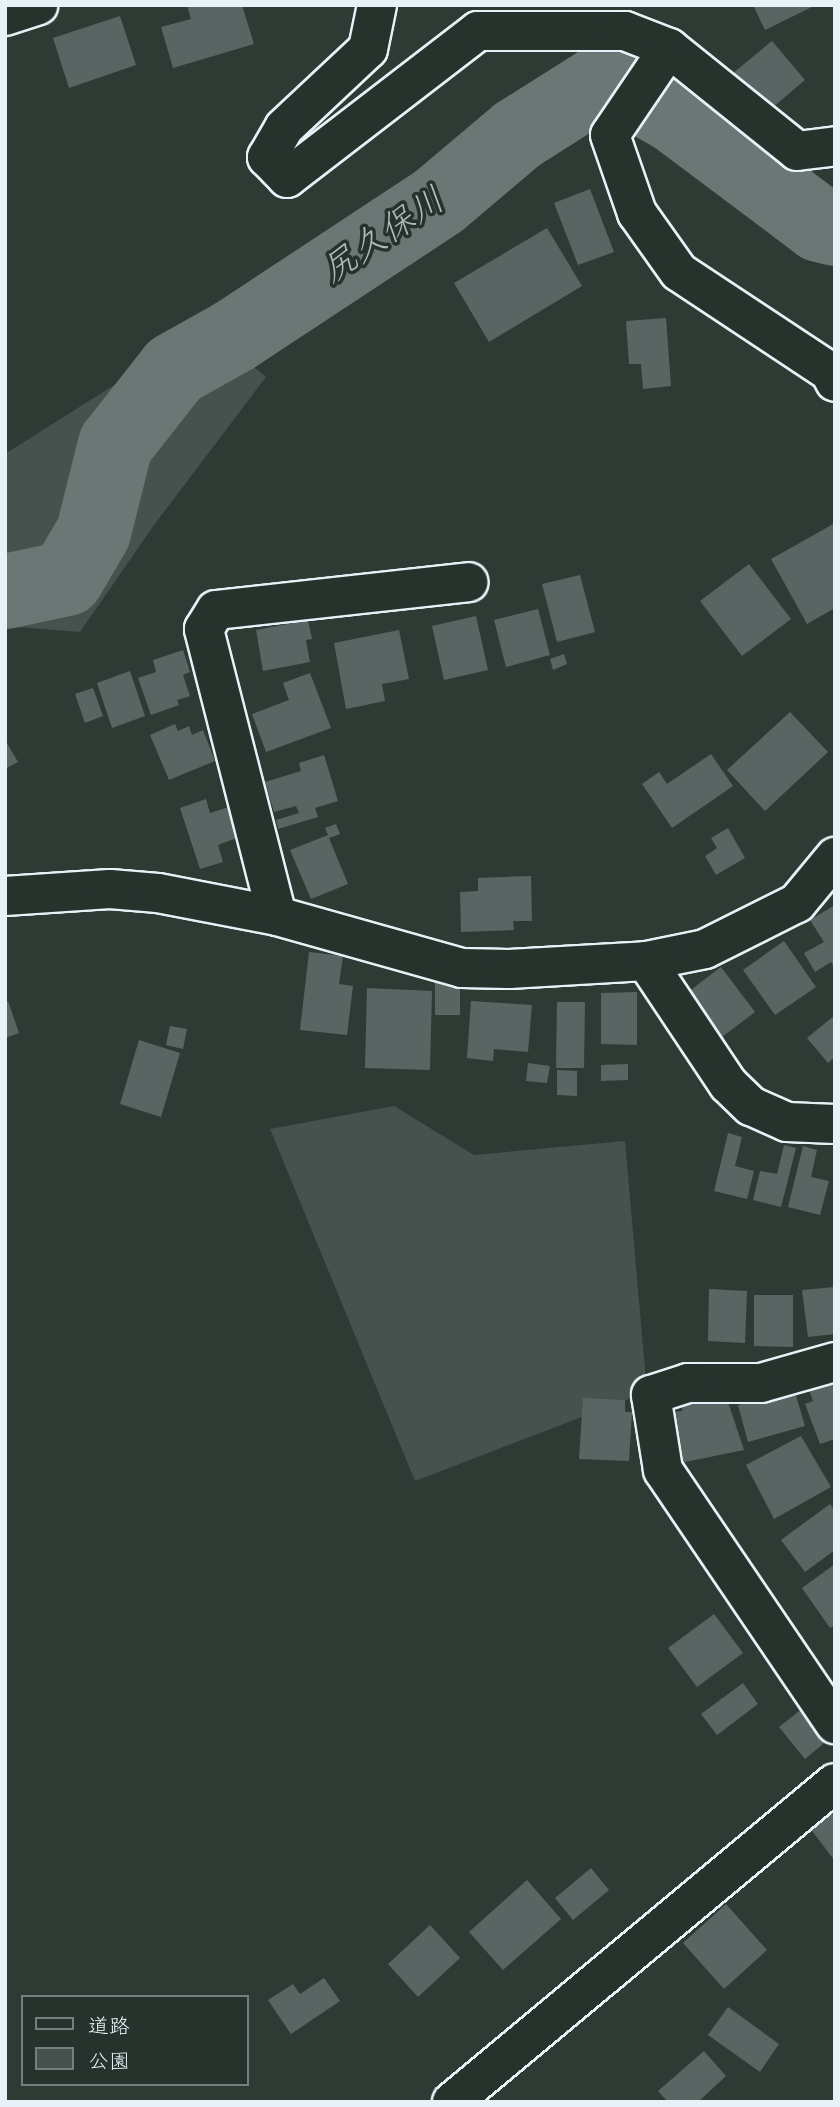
<!DOCTYPE html>
<meta charset="utf-8">
<style>
body{margin:0}
#map{position:relative;width:840px;height:2107px;overflow:hidden;background:#2e3b35;font-family:Caveat,"Klee One",sans-serif}
div>[style]{position:absolute}
[style*='--x']{left:calc(var(--x)*1px);top:calc(var(--y)*1px);width:calc(var(--w)*1px);rotate:calc(var(--a)*1deg)}
.green>*{inset:0;background:#45524e}
.river>*{height:75px;margin:-37.5px;padding:0 37.5px;transform-origin:37.5px;border-radius:37.5px;background:#6b7775}
.building>*{inset:0;background:#596563}
.roads{filter:drop-shadow(2px 0 #e8f1f8) drop-shadow(-2px 0 #e8f1f8) drop-shadow(0 2px #e8f1f8) drop-shadow(0 -2px #e8f1f8)}
.minor>*{height:38px;margin:-19px;padding:0 19px;transform-origin:19px;border-radius:19px;background:#26332d}
span{translate:-50% -50%;white-space:nowrap;text-align:center;line-height:1.15;-webkit-text-stroke:7px #26332d;paint-order:stroke}
.water-label{font-size:35px;color:#b0babd;font-style:italic}
.frame{position:absolute;inset:0;border:7px solid #e8f1f8;pointer-events:none}
.legend{position:absolute;left:21px;top:1995px;width:228px;height:91px;box-sizing:border-box;background:#26332d;border:2px solid #747f7e;margin:0;padding:9px 12px;list-style:none;font-size:21px;color:#e8f1f8}
.legend li{display:flex;align-items:center;gap:14px;height:35px}
.legend b{width:35px;border:2px solid #747f7e}
</style>
<div id="map">
<div class="green">
<div style="clip-path:polygon(206px 327px,266px 377px,154px 525px,80px 632px,5px 626px,5px 454px)"></div>
<div style="clip-path:polygon(394px 1106px,474px 1155px,625px 1141px,647px 1392px,415px 1481px,270px 1129px)"></div>
</div>
<div class="river">
<div style="--x:5;--y:591;--w:62;--a:-12"></div>
<div style="--x:66;--y:578;--w:53;--a:-59.6"></div>
<div style="--x:93;--y:532;--w:91;--a:-76"></div>
<div style="--x:115;--y:444;--w:95;--a:-51.8"></div>
<div style="--x:174;--y:369;--w:68;--a:-29.2"></div>
<div style="--x:233;--y:336;--w:247;--a:-33.4"></div>
<div style="--x:439;--y:200;--w:102;--a:-40.2"></div>
<div style="--x:517;--y:134;--w:107;--a:-32.3"></div>
<div style="--x:607;--y:77;--w:77;--a:29.6"></div>
<div style="--x:674;--y:115;--w:181;--a:36.9"></div>
<div style="--x:819;--y:224;--w:16;--a:14"></div>
</div>
<div class="building">
<div style="clip-path:polygon(187px 5px,242px 5px,254px 44px,173px 68px,161px 27px,191px 19px)"></div>
<div style="clip-path:polygon(753px 5px,816px 5px,765px 30px)"></div>
<div style="clip-path:polygon(120px 16px,136px 65px,69px 88px,53px 38px)"></div>
<div style="clip-path:polygon(772px 41px,805px 80px,765px 114px,732px 74px)"></div>
<div style="clip-path:polygon(590px 189px,614px 252px,578px 265px,554px 203px)"></div>
<div style="clip-path:polygon(547px 228px,582px 286px,489px 342px,454px 283px)"></div>
<div style="clip-path:polygon(666px 318px,671px 386px,643px 389px,641px 364px,629px 364px,626px 321px)"></div>
<div style="clip-path:polygon(835px 523px,835px 608px,807px 624px,771px 559px)"></div>
<div style="clip-path:polygon(749px 564px,791px 619px,742px 656px,700px 601px)"></div>
<div style="clip-path:polygon(580px 575px,595px 632px,557px 642px,542px 584px)"></div>
<div style="clip-path:polygon(538px 609px,550px 655px,506px 667px,494px 620px)"></div>
<div style="clip-path:polygon(476px 616px,488px 670px,444px 680px,432px 626px)"></div>
<div style="clip-path:polygon(308px 620px,312px 639px,306px 640px,310px 662px,263px 671px,256px 630px)"></div>
<div style="clip-path:polygon(399px 630px,409px 679px,382px 684px,385px 701px,346px 709px,334px 643px)"></div>
<div style="clip-path:polygon(183px 650px,190px 672px,183px 675px,190px 696px,177px 700px,179px 705px,151px 715px,138px 678px,156px 672px,153px 660px)"></div>
<div style="clip-path:polygon(564px 654px,567px 664px,553px 670px,550px 659px)"></div>
<div style="clip-path:polygon(130px 671px,145px 716px,112px 728px,97px 683px)"></div>
<div style="clip-path:polygon(310px 673px,331px 728px,266px 752px,252px 714px,289px 700px,283px 683px)"></div>
<div style="clip-path:polygon(93px 688px,103px 716px,85px 723px,75px 694px)"></div>
<div style="clip-path:polygon(790px 712px,828px 752px,765px 811px,727px 770px)"></div>
<div style="clip-path:polygon(175px 724px,178px 731px,189px 726px,192px 735px,203px 730px,215px 761px,169px 780px,150px 735px)"></div>
<div style="clip-path:polygon(5px 740px,18px 762px,5px 769px)"></div>
<div style="clip-path:polygon(711px 754px,733px 786px,672px 828px,642px 784px,659px 772px,667px 784px)"></div>
<div style="clip-path:polygon(324px 755px,338px 801px,315px 808px,318px 817px,278px 829px,276px 820px,299px 813px,296px 806px,274px 812px,265px 782px,301px 771px,299px 763px)"></div>
<div style="clip-path:polygon(206px 799px,210px 813px,232px 806px,242px 836px,218px 845px,223px 862px,200px 869px,180px 808px)"></div>
<div style="clip-path:polygon(336px 824px,340px 834px,329px 838px,348px 884px,311px 899px,290px 850px,328px 835px,325px 828px)"></div>
<div style="clip-path:polygon(728px 828px,745px 858px,716px 875px,705px 856px,717px 848px,711px 838px)"></div>
<div style="clip-path:polygon(531px 876px,532px 921px,513px 921px,514px 930px,461px 932px,460px 892px,478px 891px,478px 878px)"></div>
<div style="clip-path:polygon(835px 905px,835px 969px,831px 962px,815px 972px,804px 953px,824px 942px,810px 920px)"></div>
<div style="clip-path:polygon(784px 941px,816px 987px,775px 1015px,743px 970px)"></div>
<div style="clip-path:polygon(309px 952px,343px 956px,339px 984px,353px 986px,347px 1035px,300px 1030px)"></div>
<div style="clip-path:polygon(721px 967px,755px 1012px,722px 1037px,688px 992px)"></div>
<div style="clip-path:polygon(435px 983px,460px 983px,460px 1015px,435px 1015px)"></div>
<div style="clip-path:polygon(367px 988px,432px 991px,430px 1070px,365px 1068px)"></div>
<div style="clip-path:polygon(637px 992px,637px 1045px,601px 1044px,601px 993px)"></div>
<div style="clip-path:polygon(8px 1001px,19px 1033px,5px 1038px,5px 1002px)"></div>
<div style="clip-path:polygon(471px 1001px,532px 1005px,528px 1052px,494px 1049px,493px 1061px,467px 1058px)"></div>
<div style="clip-path:polygon(557px 1002px,585px 1002px,584px 1068px,556px 1068px)"></div>
<div style="clip-path:polygon(835px 1015px,835px 1057px,828px 1063px,807px 1038px)"></div>
<div style="clip-path:polygon(170px 1026px,187px 1029px,183px 1049px,166px 1045px)"></div>
<div style="clip-path:polygon(139px 1040px,180px 1053px,161px 1117px,120px 1104px)"></div>
<div style="clip-path:polygon(528px 1063px,550px 1066px,547px 1083px,526px 1081px)"></div>
<div style="clip-path:polygon(628px 1064px,628px 1080px,601px 1081px,601px 1065px)"></div>
<div style="clip-path:polygon(557px 1070px,577px 1071px,577px 1096px,557px 1095px)"></div>
<div style="clip-path:polygon(728px 1133px,742px 1137px,735px 1166px,754px 1171px,747px 1199px,714px 1191px)"></div>
<div style="clip-path:polygon(784px 1145px,796px 1148px,781px 1207px,753px 1200px,760px 1171px,777px 1174px)"></div>
<div style="clip-path:polygon(803px 1146px,817px 1150px,811px 1177px,829px 1181px,820px 1215px,788px 1207px)"></div>
<div style="clip-path:polygon(835px 1287px,835px 1334px,808px 1337px,802px 1290px)"></div>
<div style="clip-path:polygon(709px 1289px,747px 1291px,745px 1343px,708px 1341px)"></div>
<div style="clip-path:polygon(754px 1295px,793px 1295px,793px 1347px,754px 1346px)"></div>
<div style="clip-path:polygon(835px 1381px,835px 1439px,820px 1444px,805px 1404px,813px 1401px,809px 1390px)"></div>
<div style="clip-path:polygon(794px 1389px,805px 1426px,748px 1442px,738px 1405px)"></div>
<div style="clip-path:polygon(725px 1393px,744px 1450px,680px 1463px,675px 1412px,682px 1411px,684px 1395px)"></div>
<div style="clip-path:polygon(583px 1398px,625px 1400px,625px 1412px,632px 1412px,629px 1461px,579px 1459px)"></div>
<div style="clip-path:polygon(801px 1436px,831px 1487px,774px 1519px,746px 1465px)"></div>
<div style="clip-path:polygon(830px 1504px,835px 1511px,835px 1550px,805px 1572px,781px 1540px)"></div>
<div style="clip-path:polygon(835px 1564px,835px 1625px,830px 1628px,802px 1588px)"></div>
<div style="clip-path:polygon(714px 1614px,743px 1653px,697px 1687px,668px 1648px)"></div>
<div style="clip-path:polygon(743px 1683px,758px 1704px,717px 1735px,701px 1714px)"></div>
<div style="clip-path:polygon(803px 1708px,829px 1739px,805px 1759px,779px 1727px)"></div>
<div style="clip-path:polygon(835px 1807px,835px 1861px,809px 1827px)"></div>
<div style="clip-path:polygon(591px 1868px,609px 1890px,573px 1920px,555px 1898px)"></div>
<div style="clip-path:polygon(527px 1880px,561px 1919px,503px 1970px,469px 1932px)"></div>
<div style="clip-path:polygon(726px 1904px,767px 1950px,724px 1989px,683px 1943px)"></div>
<div style="clip-path:polygon(430px 1925px,460px 1958px,418px 1997px,388px 1964px)"></div>
<div style="clip-path:polygon(324px 1978px,340px 2001px,291px 2034px,268px 2000px,293px 1984px,300px 1994px)"></div>
<div style="clip-path:polygon(728px 2007px,779px 2044px,760px 2072px,708px 2035px)"></div>
<div style="clip-path:polygon(704px 2051px,726px 2076px,698px 2102px,668px 2102px,658px 2091px)"></div>
</div>
<div class="roads">
<div class="minor">
<div style="--x:377;--y:5;--w:45;--a:101.6"></div>
<div style="--x:368;--y:49;--w:115;--a:136.8"></div>
<div style="--x:284;--y:128;--w:34;--a:120"></div>
<div style="--x:267;--y:157;--w:29;--a:46"></div>
<div style="--x:287;--y:178;--w:241;--a:-37.6"></div>
<div style="--x:478;--y:31;--w:147;--a:0"></div>
<div style="--x:625;--y:31;--w:47;--a:21.1"></div>
<div style="--x:669;--y:48;--w:164;--a:38.8"></div>
<div style="--x:797;--y:151;--w:38;--a:-7"></div>
<div style="--x:5;--y:16;--w:35;--a:-18"></div>
<div style="--x:669;--y:48;--w:105;--a:124.1"></div>
<div style="--x:610;--y:135;--w:83;--a:70.9"></div>
<div style="--x:637;--y:213;--w:72;--a:54.6"></div>
<div style="--x:679;--y:272;--w:181;--a:33.5"></div>
<div style="--x:830;--y:372;--w:11;--a:63"></div>
<div style="--x:5;--y:896;--w:105;--a:-3.8"></div>
<div style="--x:110;--y:889;--w:48;--a:4.8"></div>
<div style="--x:158;--y:893;--w:121;--a:10.9"></div>
<div style="--x:277;--y:916;--w:192;--a:15.7"></div>
<div style="--x:462;--y:968;--w:47;--a:1.2"></div>
<div style="--x:509;--y:969;--w:137;--a:-3.3"></div>
<div style="--x:646;--y:961;--w:60;--a:-11.5"></div>
<div style="--x:705;--y:949;--w:103;--a:-26.6"></div>
<div style="--x:797;--y:903;--w:60;--a:-50.4"></div>
<div style="--x:277;--y:916;--w:296;--a:-104.3"></div>
<div style="--x:204;--y:629;--w:22;--a:-58"></div>
<div style="--x:216;--y:610;--w:254;--a:-6.3"></div>
<div style="--x:646;--y:961;--w:148;--a:56.3"></div>
<div style="--x:728;--y:1084;--w:32;--a:44"></div>
<div style="--x:751;--y:1106;--w:39;--a:24"></div>
<div style="--x:787;--y:1122;--w:48;--a:2.4"></div>
<div style="--x:835;--y:1362;--w:77;--a:164.2"></div>
<div style="--x:761;--y:1383;--w:73;--a:180"></div>
<div style="--x:688;--y:1383;--w:39;--a:162"></div>
<div style="--x:651;--y:1395;--w:76;--a:80.9"></div>
<div style="--x:663;--y:1470;--w:307;--a:55.9"></div>
<div style="--x:452;--y:2102;--w:498;--a:-39.8"></div>
</div>
</div>
<div class="water-label">
<span style="left:383px;top:235px;rotate:-34deg">尻久保川</span>
</div>
<div class="frame"></div>
<ul class="legend">
<li><b style="height:9px;background:#26332d"></b>道路</li>
<li><b style="height:19px;background:#45524e"></b>公園</li>
</ul>
</div>
